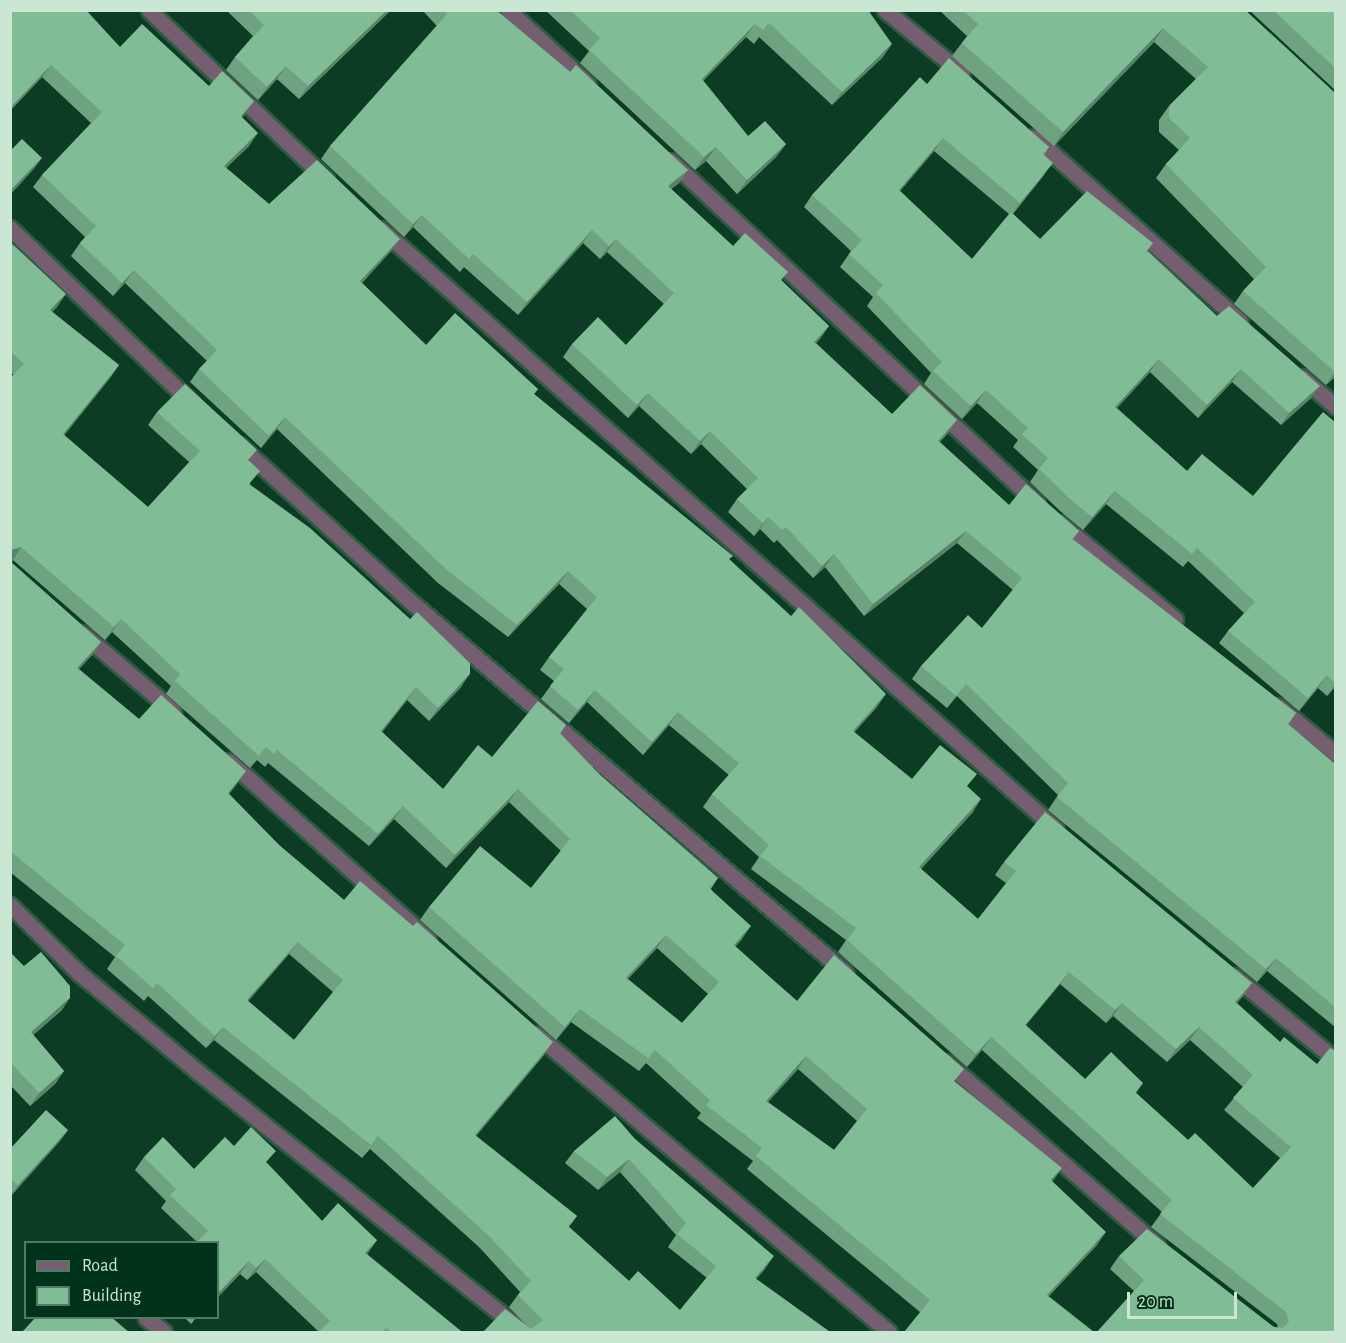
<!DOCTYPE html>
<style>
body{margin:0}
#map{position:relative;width:1346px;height:1343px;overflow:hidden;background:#0c3c23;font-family:"Alegreya Sans",sans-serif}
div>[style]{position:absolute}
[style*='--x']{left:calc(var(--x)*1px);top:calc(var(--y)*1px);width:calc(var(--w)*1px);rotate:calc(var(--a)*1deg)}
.roads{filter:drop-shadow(2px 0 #2e5b43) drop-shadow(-2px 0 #2e5b43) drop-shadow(0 2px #2e5b43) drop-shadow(0 -2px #2e5b43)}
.minor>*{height:15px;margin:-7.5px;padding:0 7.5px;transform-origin:7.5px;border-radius:7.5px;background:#755e6f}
.wall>*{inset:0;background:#6ea281}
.shaded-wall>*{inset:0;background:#5a8469}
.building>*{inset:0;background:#80bc96}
span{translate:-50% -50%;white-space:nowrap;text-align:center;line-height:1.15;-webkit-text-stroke:6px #003119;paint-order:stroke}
.frame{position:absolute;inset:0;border:12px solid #c9e7d3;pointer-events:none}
.legend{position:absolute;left:24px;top:1241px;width:195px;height:78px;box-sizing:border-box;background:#003119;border:2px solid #507a63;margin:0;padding:8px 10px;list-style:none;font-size:18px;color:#c9e7d3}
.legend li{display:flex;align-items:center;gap:12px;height:30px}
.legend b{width:30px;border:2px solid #507a63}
.scale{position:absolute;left:1127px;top:1292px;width:110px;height:27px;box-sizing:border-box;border:3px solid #c9e7d3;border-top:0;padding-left:8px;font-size:18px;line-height:21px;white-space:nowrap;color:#c9e7d3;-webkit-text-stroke:4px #003119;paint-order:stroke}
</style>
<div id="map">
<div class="roads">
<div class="minor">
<div style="--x:149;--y:10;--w:245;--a:43.7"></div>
<div style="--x:508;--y:10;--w:108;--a:42.7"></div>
<div style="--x:885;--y:10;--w:99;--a:39.3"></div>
<div style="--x:1034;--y:137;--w:276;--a:41.8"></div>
<div style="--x:671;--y:161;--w:501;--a:43.06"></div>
<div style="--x:10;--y:228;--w:252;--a:43.9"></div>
<div style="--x:381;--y:229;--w:903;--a:41.63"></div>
<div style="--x:1302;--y:377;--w:45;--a:41.4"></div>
<div style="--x:239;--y:445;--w:231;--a:42.4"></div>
<div style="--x:410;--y:601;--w:572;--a:40.46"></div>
<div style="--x:1060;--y:523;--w:150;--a:39.9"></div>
<div style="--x:82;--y:633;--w:120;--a:40.6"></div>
<div style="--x:1278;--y:706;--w:75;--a:39.6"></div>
<div style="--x:229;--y:761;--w:267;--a:41.8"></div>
<div style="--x:10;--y:905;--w:97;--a:44.6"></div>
<div style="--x:79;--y:973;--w:153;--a:39.7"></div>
<div style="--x:197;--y:1071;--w:418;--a:38.6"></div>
<div style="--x:1234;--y:976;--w:132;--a:39.5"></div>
<div style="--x:536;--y:1034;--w:462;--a:40.2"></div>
<div style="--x:946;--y:1062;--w:279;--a:40.9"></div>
<div style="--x:146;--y:1318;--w:23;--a:38"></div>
</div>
</div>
<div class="wall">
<div style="clip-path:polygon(evenodd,10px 10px,120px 47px,209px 86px,254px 101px,242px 117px,249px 146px,226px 168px,269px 204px,391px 251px,362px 283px,426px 345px,538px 389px,534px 394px,730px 560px,877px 707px,854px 732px,912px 779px,968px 787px,973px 812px,921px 869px,978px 919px,1006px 883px,995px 875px,1004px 862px,1252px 983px,1243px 996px,1237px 1003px,1280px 1042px,1335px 1332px,1097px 1332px,1134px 1291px,1110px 1269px,1119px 1256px,1274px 1327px,1278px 1328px,1277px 1324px,1151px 1227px,1162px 1212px,982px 1050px,967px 1067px,838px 952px,846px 940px,751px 869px,759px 857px,703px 807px,712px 794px,729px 775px,669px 725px,643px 755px,587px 702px,569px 723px,541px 699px,554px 681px,540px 670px,549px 657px,587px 609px,559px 584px,508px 637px,438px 583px,277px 429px,261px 448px,190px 382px,199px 369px,207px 361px,125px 283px,113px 296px,71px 256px,80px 243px,85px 237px,33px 187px,42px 175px,91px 123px,42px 77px,10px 111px,10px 10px,1060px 984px,1106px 1023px,1113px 1016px,1167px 1062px,1190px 1040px,1243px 1087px,1224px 1110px,1280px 1158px,1253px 1188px,1188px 1140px,1136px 1093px,1143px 1083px,1085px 1079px,1026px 1025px,1060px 984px)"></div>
<div style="clip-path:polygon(226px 10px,391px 10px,299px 99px,277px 79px,258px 100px,226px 70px,235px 57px,253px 36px)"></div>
<div style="clip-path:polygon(422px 10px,496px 10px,688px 170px,679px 183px,671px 189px,733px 246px,782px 281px,829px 326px,816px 343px,892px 414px,948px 433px,940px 442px,1009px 505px,1079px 531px,1073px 539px,1296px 713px,1288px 724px,1335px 764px,1335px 1027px,1267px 971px,1257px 982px,1048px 810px,1058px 795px,957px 696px,947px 708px,912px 679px,921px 666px,982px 628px,1013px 590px,957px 543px,864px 616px,825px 567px,813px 578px,777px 540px,774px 543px,760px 529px,754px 536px,728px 512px,737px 499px,747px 489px,701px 444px,691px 454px,639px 406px,628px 418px,563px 357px,572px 344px,626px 345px,664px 304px,607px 252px,600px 259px,583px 243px,518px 315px,464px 267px,460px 272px,413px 227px,404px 237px,321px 159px,330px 146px,437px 26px)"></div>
<div style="clip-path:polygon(545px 10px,868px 10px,883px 57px,832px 105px,759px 37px,754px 44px,746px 37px,703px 81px,748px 136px,786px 144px,776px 157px,737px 194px,706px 161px,695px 170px,580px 63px,589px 51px)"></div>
<div style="clip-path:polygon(939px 10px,1245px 10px,1335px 93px,1335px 377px,1326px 385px,1234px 304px,1243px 291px,1254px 279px,1156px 178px,1166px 164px,1179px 150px,1159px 132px,1159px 120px,1169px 106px,1196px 79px,1154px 42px,1054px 146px,952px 56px,967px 36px)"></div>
<div style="clip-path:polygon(1249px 10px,1335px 10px,1335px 90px)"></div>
<div style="clip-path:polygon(evenodd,927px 84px,1049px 147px,1044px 155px,1044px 175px,1013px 214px,1040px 239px,1148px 251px,1217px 316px,1311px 398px,1281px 425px,1232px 382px,1198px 418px,1150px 372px,1117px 408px,1187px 471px,1253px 496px,1335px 422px,1335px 687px,1327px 696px,1318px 688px,1299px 711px,1219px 643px,1228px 631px,1244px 613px,1188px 561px,1183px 567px,1106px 504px,1083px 530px,1059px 510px,1030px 482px,1038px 470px,1013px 447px,1018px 440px,977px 403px,962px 419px,924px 384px,931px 373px,867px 306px,873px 297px,840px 267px,851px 251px,804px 207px,812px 195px,927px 84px,934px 151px,1009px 214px,972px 259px,900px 191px,934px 151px)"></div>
<div style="clip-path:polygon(evenodd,10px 242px,57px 307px,52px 312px,119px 365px,110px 378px,64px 435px,148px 507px,189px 462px,148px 425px,157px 412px,249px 461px,250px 485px,461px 687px,429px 721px,407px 700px,382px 732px,443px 789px,492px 757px,566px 725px,560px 734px,600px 775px,718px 878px,711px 889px,742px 939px,735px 947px,797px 1001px,955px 1082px,1052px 1182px,1097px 1245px,1049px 1296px,920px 1312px,747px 1169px,753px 1161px,697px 1118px,701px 1113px,646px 1063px,639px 1071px,571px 1022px,556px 1040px,420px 920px,429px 907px,531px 888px,561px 851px,509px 802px,446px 868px,394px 819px,369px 846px,268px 763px,265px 767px,257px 760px,250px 768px,166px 694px,171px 686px,112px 632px,105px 640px,13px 560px,12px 563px,101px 642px,92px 655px,79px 669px,139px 719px,246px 771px,229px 794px,279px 845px,344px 900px,544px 1055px,476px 1136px,577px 1216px,569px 1227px,629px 1281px,680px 1310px,707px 1278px,668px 1247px,676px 1235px,620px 1172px,598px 1190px,565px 1163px,574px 1151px,635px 1139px,765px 1269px,756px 1279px,830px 1332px,483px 1332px,526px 1325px,509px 1307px,520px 1292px,480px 1248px,370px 1149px,362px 1158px,214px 1040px,206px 1048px,148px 996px,144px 1001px,107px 969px,115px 957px,10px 872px,10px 378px,14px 375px,10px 372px,10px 242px,657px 948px,708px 994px,682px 1023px,628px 979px,657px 948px,10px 242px,289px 954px,333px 992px,294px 1040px,248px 1001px,289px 954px,10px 242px,798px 1069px,857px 1121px,834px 1150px,768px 1102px,798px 1069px)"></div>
<div style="clip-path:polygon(10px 952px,62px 1010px,33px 1035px,64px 1071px,55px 1084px,30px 1106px,10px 1085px)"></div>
<div style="clip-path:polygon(68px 1130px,59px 1142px,10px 1197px,10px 1149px)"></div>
<div style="clip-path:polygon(234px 1146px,268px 1164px,322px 1221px,377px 1240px,367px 1254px,462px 1332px,319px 1332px,256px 1272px,247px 1280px,240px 1274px,218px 1297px,218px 1242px,197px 1242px,161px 1208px,166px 1201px,135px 1170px,144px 1157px,194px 1169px)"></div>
<div style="clip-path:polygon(184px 1317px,197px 1317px,191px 1324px)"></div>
</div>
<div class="shaded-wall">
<div style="clip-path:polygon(387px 10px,391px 10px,299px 99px,308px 86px)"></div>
<div style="clip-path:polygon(755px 24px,746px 37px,692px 92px,702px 79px)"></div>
<div style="clip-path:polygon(1163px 28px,1154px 42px,1054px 146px,1063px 132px)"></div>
<div style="clip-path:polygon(892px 44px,883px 57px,832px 105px,842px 92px)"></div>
<div style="clip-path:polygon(51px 65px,42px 77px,10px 111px,10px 108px)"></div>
<div style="clip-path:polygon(286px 66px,277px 79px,258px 100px,267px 87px)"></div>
<div style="clip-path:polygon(254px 101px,245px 114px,232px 129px,241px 116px)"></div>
<div style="clip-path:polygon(258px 133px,249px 146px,215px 179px,224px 166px)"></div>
<div style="clip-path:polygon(943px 138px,934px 151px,890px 203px,899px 190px)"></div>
<div style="clip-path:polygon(786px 144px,776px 157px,737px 194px,747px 180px)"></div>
<div style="clip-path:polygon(716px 147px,706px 161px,695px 170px,704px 157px)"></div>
<div style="clip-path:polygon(42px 158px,33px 170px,10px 195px,10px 191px)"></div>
<div style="clip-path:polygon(1053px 163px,1044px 175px,1011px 216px,1020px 203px)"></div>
<div style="clip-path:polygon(688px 170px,679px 183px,659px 199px,668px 186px)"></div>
<div style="clip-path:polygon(422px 215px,413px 227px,404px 237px,413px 224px)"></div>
<div style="clip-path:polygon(592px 230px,583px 243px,518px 315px,527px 302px)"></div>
<div style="clip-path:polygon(400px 239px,391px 251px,351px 294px,360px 281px)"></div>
<div style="clip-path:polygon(616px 239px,607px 252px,600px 259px,609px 246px)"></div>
<div style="clip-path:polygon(134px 270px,125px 283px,113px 296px,122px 283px)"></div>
<div style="clip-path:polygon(66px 294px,57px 307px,41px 323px,50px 310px)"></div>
<div style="clip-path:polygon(829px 326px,820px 339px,805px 354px,814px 342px)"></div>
<div style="clip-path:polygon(1159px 359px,1150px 372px,1106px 420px,1115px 407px)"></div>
<div style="clip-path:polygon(119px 365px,110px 378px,55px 447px,63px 434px)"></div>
<div style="clip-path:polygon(1241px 369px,1232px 382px,1198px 418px,1207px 405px)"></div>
<div style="clip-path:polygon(1335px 372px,1335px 377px,1326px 385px)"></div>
<div style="clip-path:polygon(1320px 386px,1311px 398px,1281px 425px,1289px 413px)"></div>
<div style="clip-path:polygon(986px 390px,977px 403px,962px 419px,971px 406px)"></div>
<div style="clip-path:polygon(648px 393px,639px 406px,628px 418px,637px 405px)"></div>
<div style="clip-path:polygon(285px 417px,277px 429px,261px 448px,269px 436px)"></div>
<div style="clip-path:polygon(957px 420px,948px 433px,929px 453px,938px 441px)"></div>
<div style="clip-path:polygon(710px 431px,701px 444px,691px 454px,700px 441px)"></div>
<div style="clip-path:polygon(1115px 491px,1106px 504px,1083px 530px,1092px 517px)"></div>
<div style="clip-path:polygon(768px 517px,760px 529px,754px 536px,763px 523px)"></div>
<div style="clip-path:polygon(966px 531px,957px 543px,864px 616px,873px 604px)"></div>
<div style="clip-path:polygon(21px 547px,13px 560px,10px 560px,11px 550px)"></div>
<div style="clip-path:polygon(834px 554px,825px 567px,813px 578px,822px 566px)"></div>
<div style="clip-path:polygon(568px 571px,559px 584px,508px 637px,517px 625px)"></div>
<div style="clip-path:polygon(121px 619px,112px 632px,105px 640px,114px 627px)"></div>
<div style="clip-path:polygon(101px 642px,92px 655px,68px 681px,77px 668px)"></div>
<div style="clip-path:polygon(470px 674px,461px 687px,429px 721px,438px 708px)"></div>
<div style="clip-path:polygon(1327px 675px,1318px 688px,1299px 711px,1308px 698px)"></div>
<div style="clip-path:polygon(1335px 684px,1335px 687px,1327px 696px)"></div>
<div style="clip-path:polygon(416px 687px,407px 700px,373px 744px,381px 731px)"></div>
<div style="clip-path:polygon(595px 690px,587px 702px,569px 723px,578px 710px)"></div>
<div style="clip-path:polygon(886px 694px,877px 707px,844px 744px,853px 731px)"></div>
<div style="clip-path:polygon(678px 712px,669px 725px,643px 755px,652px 742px)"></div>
<div style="clip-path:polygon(246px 771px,237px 784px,219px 806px,228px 793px)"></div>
<div style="clip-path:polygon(518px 789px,509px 802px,446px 868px,455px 855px)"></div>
<div style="clip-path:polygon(981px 799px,973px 812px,910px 880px,919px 867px)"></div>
<div style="clip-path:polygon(403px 806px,394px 819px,369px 846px,378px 834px)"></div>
<div style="clip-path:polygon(751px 926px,742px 939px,725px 958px,734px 945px)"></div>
<div style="clip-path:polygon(666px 935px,657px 948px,617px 990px,626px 978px)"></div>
<div style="clip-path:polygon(298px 942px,289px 954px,238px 1013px,247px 1000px)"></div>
<div style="clip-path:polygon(1276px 958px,1267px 971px,1257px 982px,1266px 969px)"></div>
<div style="clip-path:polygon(1069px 972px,1060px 984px,1016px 1037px,1025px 1025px)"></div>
<div style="clip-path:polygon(1252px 983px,1243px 996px,1226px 1014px,1235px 1002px)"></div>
<div style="clip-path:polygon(70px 998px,62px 1010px,22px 1045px,31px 1032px)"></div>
<div style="clip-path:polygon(1122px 1003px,1113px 1016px,1106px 1023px,1115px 1010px)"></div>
<div style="clip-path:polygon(580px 1009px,571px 1022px,556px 1040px,565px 1027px)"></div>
<div style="clip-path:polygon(223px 1027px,214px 1040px,206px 1048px,215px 1036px)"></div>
<div style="clip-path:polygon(1199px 1027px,1190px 1040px,1167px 1062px,1176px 1049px)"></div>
<div style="clip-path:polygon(991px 1037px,982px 1050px,967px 1067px,976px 1054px)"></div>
<div style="clip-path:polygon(553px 1042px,544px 1055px,466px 1148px,475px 1135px)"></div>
<div style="clip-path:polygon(806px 1056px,798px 1069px,757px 1114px,766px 1101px)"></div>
<div style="clip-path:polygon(64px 1071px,55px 1084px,30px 1106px,39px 1093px)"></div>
<div style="clip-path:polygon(68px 1130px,59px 1142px,10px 1197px,18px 1185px)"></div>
<div style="clip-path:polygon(629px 1159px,620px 1172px,598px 1190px,607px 1177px)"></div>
<div style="clip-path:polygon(1062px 1168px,1053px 1181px,1042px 1193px,1051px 1180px)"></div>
<div style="clip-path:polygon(1106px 1232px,1097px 1245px,1038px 1307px,1047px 1295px)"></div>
<div style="clip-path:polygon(377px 1240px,368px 1253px,356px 1266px,365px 1253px)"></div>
<div style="clip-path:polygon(774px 1256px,765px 1269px,746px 1291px,755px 1278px)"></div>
<div style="clip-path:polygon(265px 1259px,256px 1272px,247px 1280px,256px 1268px)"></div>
<div style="clip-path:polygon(249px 1261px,240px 1274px,218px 1297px,218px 1293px)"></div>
</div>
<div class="building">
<div style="clip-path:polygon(evenodd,10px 10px,86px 10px,120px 47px,142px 24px,209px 86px,222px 71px,254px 101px,241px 116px,258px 133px,224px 166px,269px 204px,317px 160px,400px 239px,360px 281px,426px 345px,455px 313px,538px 389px,534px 394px,733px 556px,729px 559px,791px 616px,799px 607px,886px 694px,853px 731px,912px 779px,940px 745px,977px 774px,967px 786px,981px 799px,919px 867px,978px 919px,1016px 871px,1004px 862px,1045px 812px,1252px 983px,1235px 1002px,1280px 1042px,1284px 1037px,1317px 1064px,1330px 1048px,1335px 1051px,1335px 1332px,1097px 1332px,1144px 1280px,1119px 1256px,1147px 1229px,1274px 1327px,1283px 1328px,1289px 1321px,1286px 1312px,1160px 1214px,1172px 1200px,991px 1037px,976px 1054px,847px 940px,856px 928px,760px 856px,769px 845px,712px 794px,739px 763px,678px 712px,652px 742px,595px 690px,578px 710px,550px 686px,564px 669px,549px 657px,597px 597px,568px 571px,517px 625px,447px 570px,285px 417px,269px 436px,199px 369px,217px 350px,134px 270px,122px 283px,80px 243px,96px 226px,42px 175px,102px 112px,51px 65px,10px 108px,10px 10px,1069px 972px,1115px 1010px,1122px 1003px,1176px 1049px,1199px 1027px,1253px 1075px,1233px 1098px,1291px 1147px,1253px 1188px,1195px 1133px,1188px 1140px,1135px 1092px,1143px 1083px,1111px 1052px,1085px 1079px,1025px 1025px,1069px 972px)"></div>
<div style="clip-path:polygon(249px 10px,387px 10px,308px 86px,286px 66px,267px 87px,235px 57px,264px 25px)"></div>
<div style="clip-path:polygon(443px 10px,496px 10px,570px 72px,576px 65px,688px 170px,668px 186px,733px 246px,745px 233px,788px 272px,781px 280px,829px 326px,814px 342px,892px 414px,920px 385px,957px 420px,938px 441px,1009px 505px,1026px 484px,1079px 531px,1072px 539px,1296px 713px,1288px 724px,1335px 764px,1335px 1007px,1276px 958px,1266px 969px,1057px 797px,1068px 783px,966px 684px,956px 696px,921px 666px,968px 615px,982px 628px,1022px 578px,966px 531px,873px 604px,834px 554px,822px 566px,786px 527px,782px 530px,768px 517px,763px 523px,737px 499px,758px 478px,710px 431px,700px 441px,648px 393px,637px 405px,572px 344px,598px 317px,626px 345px,674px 293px,616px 239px,609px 246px,592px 230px,527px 302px,473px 254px,469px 259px,422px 215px,413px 224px,330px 146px,447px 14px)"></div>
<div style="clip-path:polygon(570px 10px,868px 10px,892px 44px,842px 92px,769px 23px,763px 30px,755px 24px,702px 79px,748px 136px,765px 121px,786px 144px,747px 180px,716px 147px,704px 157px,589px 50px,600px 38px)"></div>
<div style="clip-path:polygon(963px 10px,1245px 10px,1335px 93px,1335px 372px,1243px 291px,1266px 267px,1166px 164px,1190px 138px,1169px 118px,1169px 106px,1208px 67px,1163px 28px,1063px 132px,962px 43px,978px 24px)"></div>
<div style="clip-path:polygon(1273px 10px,1335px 10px,1335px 68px)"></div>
<div style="clip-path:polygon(949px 58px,1049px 147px,1043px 154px,1053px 163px,1020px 203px,943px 138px,899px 190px,972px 259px,1011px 212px,1040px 239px,1087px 191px,1153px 243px,1147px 251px,1217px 316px,1229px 306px,1320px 386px,1289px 413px,1241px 369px,1207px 405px,1159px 359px,1115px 407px,1187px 471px,1202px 454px,1253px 496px,1323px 412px,1335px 422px,1335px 683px,1327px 675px,1308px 698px,1228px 631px,1255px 602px,1197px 548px,1192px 554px,1115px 491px,1092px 517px,1068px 497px,1039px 469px,1048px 458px,1022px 434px,1028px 428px,986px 390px,971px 406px,933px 371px,942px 362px,876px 293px,883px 285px,849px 254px,862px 240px,812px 195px,920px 77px,927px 84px)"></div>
<div style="clip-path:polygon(22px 139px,42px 158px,10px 191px,10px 151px)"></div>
<div style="clip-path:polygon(evenodd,10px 242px,66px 294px,50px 310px,119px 365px,63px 434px,148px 507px,200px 451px,157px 412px,185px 384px,257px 450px,248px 460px,260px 471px,249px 484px,310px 528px,410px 619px,417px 612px,470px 663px,470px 674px,438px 708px,416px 687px,381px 731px,443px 789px,478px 745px,492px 757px,538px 701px,566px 725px,560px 733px,600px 775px,718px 878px,709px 888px,751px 926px,734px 945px,797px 1001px,834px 955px,964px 1069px,954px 1081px,1062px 1168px,1051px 1180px,1106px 1232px,1047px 1295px,1094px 1332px,904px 1332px,930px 1300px,756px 1156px,762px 1148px,706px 1105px,710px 1100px,655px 1050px,648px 1058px,580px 1009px,565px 1027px,429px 907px,480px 846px,531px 888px,570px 839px,518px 789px,455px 855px,403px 806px,378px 834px,277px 750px,274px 754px,266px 747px,259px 756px,175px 681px,180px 674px,121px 619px,114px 627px,21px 547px,11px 550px,12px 563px,101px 642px,77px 668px,139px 719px,161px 695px,246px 771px,228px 793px,279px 845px,344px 900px,360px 881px,413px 926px,417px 922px,553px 1042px,475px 1135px,577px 1216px,568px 1226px,629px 1281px,638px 1271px,680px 1310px,716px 1266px,677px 1234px,686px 1223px,629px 1159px,607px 1177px,574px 1151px,615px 1116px,635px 1139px,774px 1256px,755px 1278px,830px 1332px,483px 1332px,505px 1309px,531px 1329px,543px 1320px,518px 1295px,531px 1281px,488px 1235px,378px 1136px,371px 1145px,223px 1027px,215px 1036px,157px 983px,153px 988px,116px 956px,125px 945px,10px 851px,10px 378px,24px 364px,10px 351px,10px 242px,666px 935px,719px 982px,682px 1023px,626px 978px,666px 935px,10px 242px,298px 942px,343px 980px,294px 1040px,247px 1000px,298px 942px,10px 242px,806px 1056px,867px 1109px,834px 1150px,766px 1101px,806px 1056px)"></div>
<div style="clip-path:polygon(10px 952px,24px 966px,41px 952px,70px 986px,70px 998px,31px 1032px,64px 1071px,39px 1093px,10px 1062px)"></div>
<div style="clip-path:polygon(46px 1110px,68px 1130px,18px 1185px,10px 1178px,10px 1149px)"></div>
<div style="clip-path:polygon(251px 1127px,276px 1151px,266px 1162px,322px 1221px,338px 1203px,377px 1240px,365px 1253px,462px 1332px,392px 1332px,386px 1328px,382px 1332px,319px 1332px,330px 1321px,265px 1259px,256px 1268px,249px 1261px,218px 1293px,218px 1242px,197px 1242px,208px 1231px,170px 1195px,176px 1189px,144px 1157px,163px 1137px,194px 1169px,225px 1137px,234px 1146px)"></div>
<div style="clip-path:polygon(36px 1317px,111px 1317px,129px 1332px,22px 1332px)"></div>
</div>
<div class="frame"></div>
<ul class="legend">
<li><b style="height:8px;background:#755e6f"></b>Road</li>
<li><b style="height:16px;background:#80bc96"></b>Building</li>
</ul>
<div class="scale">20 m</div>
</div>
